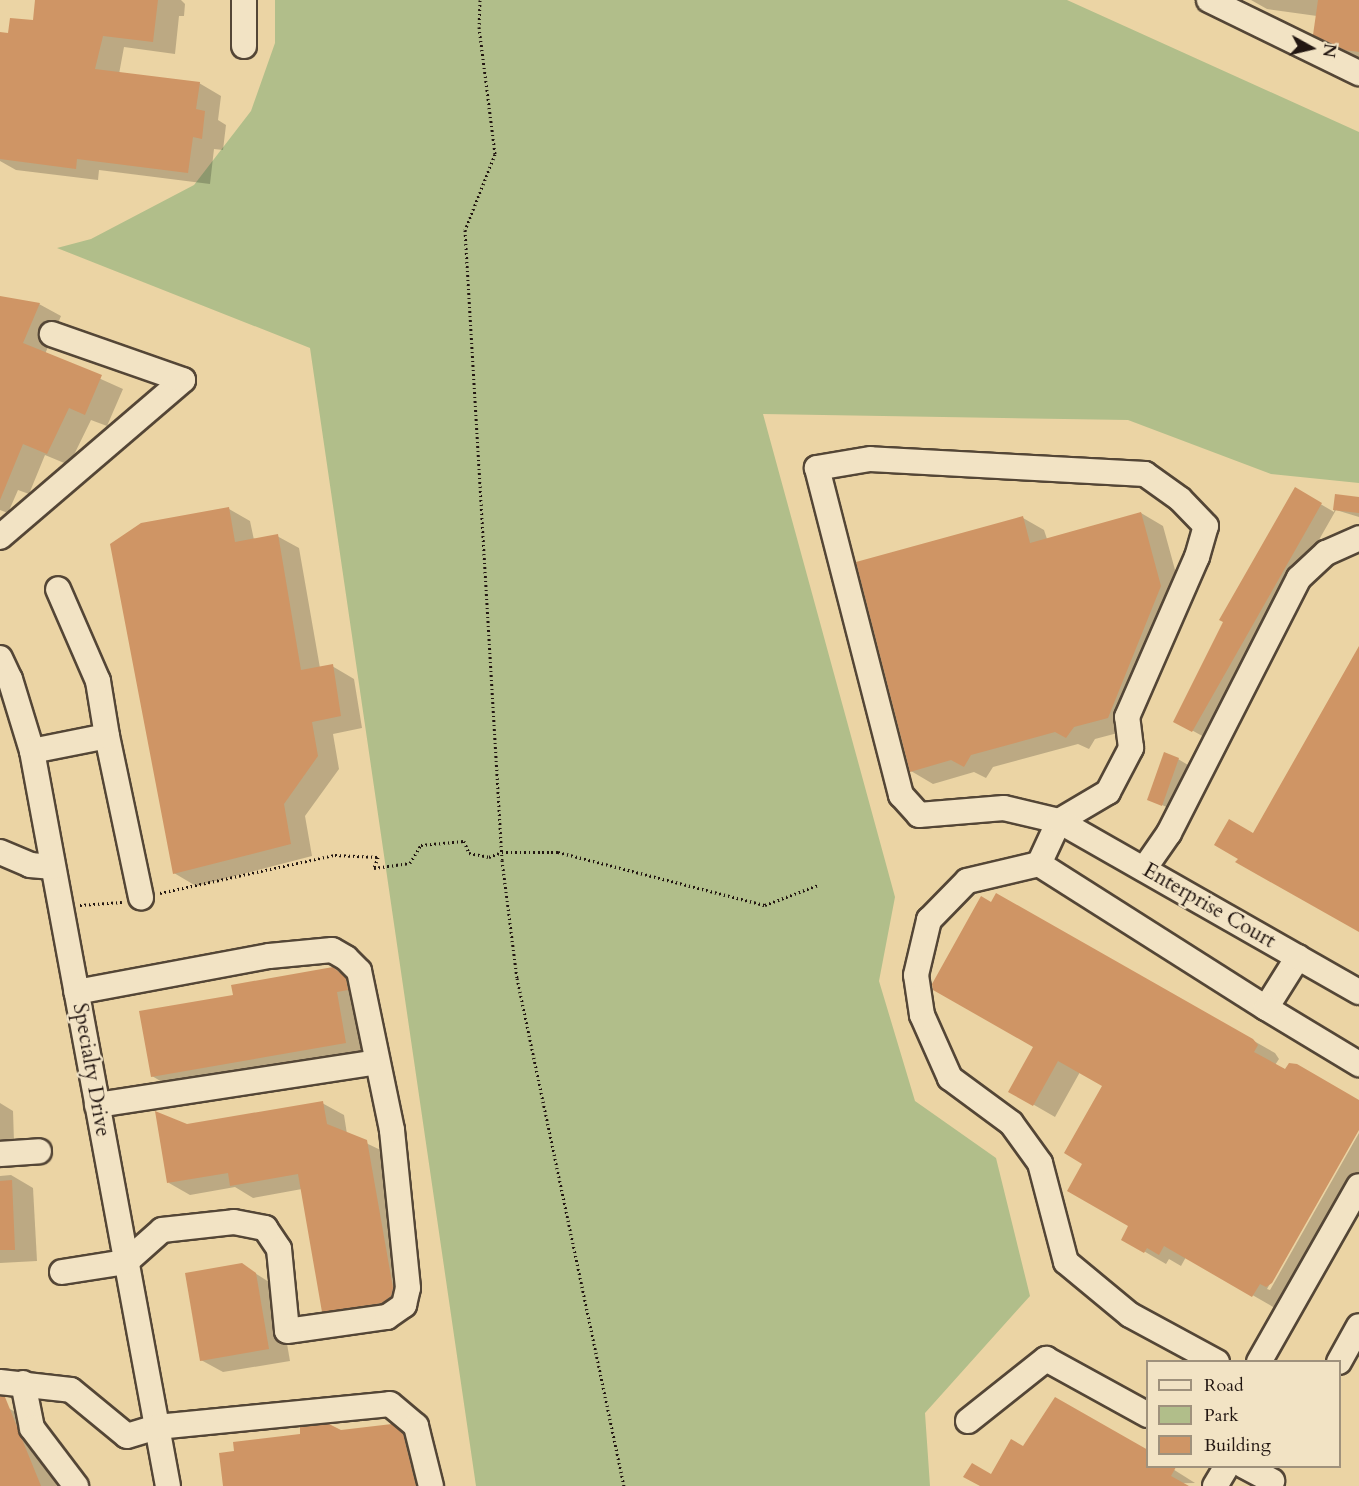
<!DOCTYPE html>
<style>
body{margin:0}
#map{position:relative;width:1359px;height:1486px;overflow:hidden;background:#ebd4a4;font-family:Cardo,serif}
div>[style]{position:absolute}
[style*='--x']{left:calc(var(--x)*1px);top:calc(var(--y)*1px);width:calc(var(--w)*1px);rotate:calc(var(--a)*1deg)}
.green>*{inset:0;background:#b1be8a}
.shadow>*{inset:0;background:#0003}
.building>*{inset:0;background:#cf9565}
.path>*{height:3px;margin-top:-1.5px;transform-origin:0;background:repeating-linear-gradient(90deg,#221611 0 1.5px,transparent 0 4.5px)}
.roads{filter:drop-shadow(2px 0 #544636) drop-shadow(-2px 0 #544636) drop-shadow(0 2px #544636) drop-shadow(0 -2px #544636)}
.minor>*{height:24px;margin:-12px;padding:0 12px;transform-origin:12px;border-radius:12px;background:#f2e3c4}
span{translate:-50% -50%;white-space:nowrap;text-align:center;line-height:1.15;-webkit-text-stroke:4.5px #f2e3c4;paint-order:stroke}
.street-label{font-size:21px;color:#221611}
.legend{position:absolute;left:1146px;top:1360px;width:195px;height:108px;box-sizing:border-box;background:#f2e3c4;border:2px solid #9f917c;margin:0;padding:8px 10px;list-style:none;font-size:18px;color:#221611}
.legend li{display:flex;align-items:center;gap:12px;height:30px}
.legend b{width:30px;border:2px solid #9f917c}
.north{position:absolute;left:1281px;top:18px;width:60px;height:60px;-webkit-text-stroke:4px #f2e3c4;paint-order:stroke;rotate:98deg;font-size:16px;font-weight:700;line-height:24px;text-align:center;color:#221611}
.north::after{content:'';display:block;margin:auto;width:21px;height:27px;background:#221611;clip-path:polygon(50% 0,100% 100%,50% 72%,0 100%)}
</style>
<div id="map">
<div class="green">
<div style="clip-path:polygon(275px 0,1067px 0,1359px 132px,1359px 483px,1271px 474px,1128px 420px,763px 414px,895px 897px,879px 981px,915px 1101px,996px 1158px,1030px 1296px,925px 1413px,930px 1486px,476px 1486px,310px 348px,57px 248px,91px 239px,194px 185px,251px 111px,275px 43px)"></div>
</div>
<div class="shadow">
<div style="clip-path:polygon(37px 0,181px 0,185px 4px,184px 16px,179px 16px,175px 54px,124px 47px,119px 74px,199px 83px,221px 96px,218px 120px,226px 125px,223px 150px,214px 149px,210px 184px,99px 170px,98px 180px,16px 170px,0 161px,0 34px,9px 35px,34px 22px)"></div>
<div style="clip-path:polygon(1251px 0,1359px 0,1359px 58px,1315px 34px,1317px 16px,1267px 9px)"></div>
<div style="clip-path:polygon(0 297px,39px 304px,61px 316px,45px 354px,123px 389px,107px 426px,91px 420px,69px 465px,45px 455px,29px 494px,18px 490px,8px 513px,0 510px)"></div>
<div style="clip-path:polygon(1295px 489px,1334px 512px,1336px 496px,1359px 499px,1359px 517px,1336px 510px,1206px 738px,1175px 721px)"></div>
<div style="clip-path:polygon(229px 509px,250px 521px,254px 540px,277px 536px,299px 548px,320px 668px,332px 666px,354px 679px,362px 728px,333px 734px,339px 769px,305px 816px,312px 856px,196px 886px,174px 873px)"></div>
<div style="clip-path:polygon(1141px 513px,1163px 526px,1183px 599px,1129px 730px,1095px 739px,1089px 749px,1078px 744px,993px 767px,986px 778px,974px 772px,933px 784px,911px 771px,1023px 518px,1044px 530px,1047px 539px)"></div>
<div style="clip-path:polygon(1178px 759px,1188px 765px,1173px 810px,1149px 799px)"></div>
<div style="clip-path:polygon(996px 895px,1275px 1053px,1279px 1059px,1275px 1065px,1359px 1101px,1359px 1127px,1267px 1289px,1270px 1290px,1359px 1133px,1359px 1180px,1288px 1299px,1282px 1295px,1275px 1308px,1186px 1257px,1181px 1266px,1169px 1259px,1166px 1264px,1123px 1239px,1130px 1226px,1084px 1163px,1104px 1086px,1080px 1072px,1055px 1117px,1010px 1091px,1035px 1047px,991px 904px)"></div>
<div style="clip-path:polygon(333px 969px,355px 981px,367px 1055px,174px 1089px,152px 1076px,234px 996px)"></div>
<div style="clip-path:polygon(0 1103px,13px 1111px,14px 1142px,0 1143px)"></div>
<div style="clip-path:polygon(322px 1103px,344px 1115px,347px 1134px,389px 1154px,415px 1301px,345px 1323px,323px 1311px,302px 1189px,253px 1198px,235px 1187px,190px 1195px,169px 1183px,187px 1126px)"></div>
<div style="clip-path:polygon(11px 1175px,33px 1188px,37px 1261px,0 1263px,0 1176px)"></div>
<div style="clip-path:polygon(242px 1265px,277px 1287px,290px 1361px,223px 1372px,201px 1360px)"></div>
<div style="clip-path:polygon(8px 1408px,30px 1420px,57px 1486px,0 1486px,0 1411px)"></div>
<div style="clip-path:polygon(391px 1426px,414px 1438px,436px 1486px,224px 1486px,341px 1431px)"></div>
<div style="clip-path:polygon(1023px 1448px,1168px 1466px,1195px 1483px,982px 1486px)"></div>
</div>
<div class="building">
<div style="clip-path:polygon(35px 0,158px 0,153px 42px,103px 36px,95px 69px,200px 82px,196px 109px,205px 111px,202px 139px,193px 137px,188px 173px,77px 159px,76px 169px,0 159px,0 32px,8px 33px,10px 18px,33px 20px)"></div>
<div style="clip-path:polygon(1318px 0,1359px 0,1359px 52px,1345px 50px,1313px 35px)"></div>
<div style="clip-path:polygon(0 296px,40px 303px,23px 343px,102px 375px,85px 415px,69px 408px,47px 454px,23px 444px,0 500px)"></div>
<div style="clip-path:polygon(1295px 487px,1322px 503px,1192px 732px,1173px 722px,1223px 622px,1219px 620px)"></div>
<div style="clip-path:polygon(1335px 494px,1359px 497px,1359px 513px,1333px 510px)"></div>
<div style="clip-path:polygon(229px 507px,235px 542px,278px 534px,301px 670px,333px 664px,341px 716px,312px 722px,318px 756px,284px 804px,291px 844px,173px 874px,110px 544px,141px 523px)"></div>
<div style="clip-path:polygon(1141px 512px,1161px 586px,1108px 718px,1074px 727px,1066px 738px,1055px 732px,971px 755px,964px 767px,951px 760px,910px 772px,856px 562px,1023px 516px,1030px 543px)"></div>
<div style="clip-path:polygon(1359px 646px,1359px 932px,1235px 862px,1238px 859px,1214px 845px,1229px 819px,1253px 833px)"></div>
<div style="clip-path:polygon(1164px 752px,1179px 758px,1162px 806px,1147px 800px)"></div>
<div style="clip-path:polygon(996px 893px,1253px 1039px,1258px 1045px,1254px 1052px,1285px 1069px,1289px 1063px,1297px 1064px,1359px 1100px,1359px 1130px,1272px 1283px,1266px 1287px,1260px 1284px,1252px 1297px,1164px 1246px,1159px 1255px,1147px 1248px,1144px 1253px,1121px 1240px,1128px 1226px,1067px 1191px,1082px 1164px,1064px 1153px,1102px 1086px,1058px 1061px,1033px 1106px,1008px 1092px,1033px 1047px,933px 990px,932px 984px,981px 896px,991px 902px)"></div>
<div style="clip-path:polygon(333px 967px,346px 978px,348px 990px,337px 992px,346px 1043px,151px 1077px,139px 1011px,233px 995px,231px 985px)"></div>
<div style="clip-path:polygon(323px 1101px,327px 1124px,367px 1140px,393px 1288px,391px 1296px,382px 1303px,322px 1312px,298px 1174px,230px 1186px,228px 1173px,167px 1183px,155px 1111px,187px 1124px)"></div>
<div style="clip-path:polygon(12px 1180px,15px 1250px,0 1250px,0 1181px)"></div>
<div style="clip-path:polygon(242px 1263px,256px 1273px,269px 1349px,200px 1361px,185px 1273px)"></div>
<div style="clip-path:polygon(0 1396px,5px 1397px,41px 1486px,0 1486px)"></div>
<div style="clip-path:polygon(1055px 1397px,1148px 1450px,1148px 1467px,1176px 1467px,1171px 1476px,1189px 1486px,980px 1486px,963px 1477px,972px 1463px,991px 1474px,1011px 1439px,1023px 1446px)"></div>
<div style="clip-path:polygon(329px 1424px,341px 1430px,392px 1424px,403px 1434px,416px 1486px,223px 1486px,219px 1453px,234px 1451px,233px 1442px,300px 1434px,300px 1427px)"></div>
</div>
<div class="path">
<div style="--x:480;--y:0;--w:27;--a:92"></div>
<div style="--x:479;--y:27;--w:128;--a:82.8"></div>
<div style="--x:495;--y:154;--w:82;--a:111.5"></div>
<div style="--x:465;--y:230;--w:631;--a:86.64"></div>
<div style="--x:502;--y:860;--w:119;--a:82.8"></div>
<div style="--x:517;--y:978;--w:519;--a:78.11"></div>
<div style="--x:160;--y:893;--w:179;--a:-12.3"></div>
<div style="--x:335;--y:855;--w:43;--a:2.7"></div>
<div style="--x:378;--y:857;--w:12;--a:110"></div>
<div style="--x:374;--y:868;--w:36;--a:-8"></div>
<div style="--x:410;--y:863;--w:21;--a:-59"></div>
<div style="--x:421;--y:845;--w:43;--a:-5.3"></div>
<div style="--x:464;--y:841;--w:13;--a:67"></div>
<div style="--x:469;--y:853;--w:20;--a:11"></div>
<div style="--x:489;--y:857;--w:14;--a:-21"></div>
<div style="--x:502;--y:852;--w:56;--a:0"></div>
<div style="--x:558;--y:852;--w:214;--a:14.4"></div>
<div style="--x:765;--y:905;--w:57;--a:-20.7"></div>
<div style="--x:80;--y:905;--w:42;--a:-4.1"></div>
</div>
<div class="roads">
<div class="minor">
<div style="--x:1209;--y:0;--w:167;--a:26"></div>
<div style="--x:244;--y:46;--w:46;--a:-90"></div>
<div style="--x:0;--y:537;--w:241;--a:-40.6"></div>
<div style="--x:183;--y:380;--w:139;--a:-160.7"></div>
<div style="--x:0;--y:658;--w:23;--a:65"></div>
<div style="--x:10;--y:679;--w:75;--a:73"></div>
<div style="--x:32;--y:751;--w:747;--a:79.52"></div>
<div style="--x:107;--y:736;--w:165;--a:78.1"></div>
<div style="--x:32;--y:751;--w:76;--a:-11.3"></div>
<div style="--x:107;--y:736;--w:56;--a:-99.3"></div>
<div style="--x:98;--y:681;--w:100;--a:-113.5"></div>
<div style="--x:0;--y:852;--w:33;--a:23"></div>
<div style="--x:30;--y:865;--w:23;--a:5"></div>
<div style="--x:1039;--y:864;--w:269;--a:32.4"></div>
<div style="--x:1144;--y:869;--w:44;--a:-55.2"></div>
<div style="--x:1169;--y:833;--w:286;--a:-63"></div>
<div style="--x:1299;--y:578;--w:37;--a:-43"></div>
<div style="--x:1326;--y:553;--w:36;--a:-24"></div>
<div style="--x:1298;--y:957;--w:60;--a:122.1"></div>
<div style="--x:1266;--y:1008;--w:109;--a:31.1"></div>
<div style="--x:97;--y:1105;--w:283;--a:-8.7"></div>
<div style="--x:0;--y:1154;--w:39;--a:-4"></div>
<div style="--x:62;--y:1272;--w:65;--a:-8.9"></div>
<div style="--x:126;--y:1262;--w:48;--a:-41.6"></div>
<div style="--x:162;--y:1230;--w:72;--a:-6.3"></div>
<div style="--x:234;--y:1222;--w:32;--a:11"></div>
<div style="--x:265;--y:1228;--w:25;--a:56"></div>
<div style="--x:279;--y:1249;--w:82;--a:84.4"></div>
<div style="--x:287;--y:1331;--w:101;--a:-8"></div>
<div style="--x:387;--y:1317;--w:21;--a:-35"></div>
<div style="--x:404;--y:1305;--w:17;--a:-77"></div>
<div style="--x:408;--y:1288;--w:159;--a:-95.8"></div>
<div style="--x:392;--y:1130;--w:162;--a:-101.7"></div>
<div style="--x:359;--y:971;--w:18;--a:-135"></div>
<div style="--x:346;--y:958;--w:16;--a:-150"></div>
<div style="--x:332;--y:950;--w:63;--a:174.6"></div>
<div style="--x:269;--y:956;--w:196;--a:169.4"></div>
<div style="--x:1217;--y:1362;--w:99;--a:-151.6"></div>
<div style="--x:1130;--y:1315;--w:83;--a:-140.4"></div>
<div style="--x:1066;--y:1262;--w:102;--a:-104.7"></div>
<div style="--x:1040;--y:1163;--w:49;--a:-125.9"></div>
<div style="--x:1011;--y:1123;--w:76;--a:-143.6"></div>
<div style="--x:950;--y:1078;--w:69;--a:-114"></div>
<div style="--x:922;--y:1015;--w:40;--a:-98.5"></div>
<div style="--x:916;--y:975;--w:57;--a:-76.7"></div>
<div style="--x:929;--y:920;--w:54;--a:-45.7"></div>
<div style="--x:967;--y:881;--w:74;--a:-13.3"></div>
<div style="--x:1039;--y:864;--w:47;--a:-65.1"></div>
<div style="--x:1059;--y:821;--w:57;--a:-30.6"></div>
<div style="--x:1108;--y:792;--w:50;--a:-62.4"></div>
<div style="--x:1131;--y:748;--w:31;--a:-97"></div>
<div style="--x:1127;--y:717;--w:175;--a:-66.4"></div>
<div style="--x:1197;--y:557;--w:32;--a:-74"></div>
<div style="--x:1206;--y:526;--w:37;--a:-134"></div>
<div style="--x:1180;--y:499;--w:43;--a:-144.5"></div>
<div style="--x:1145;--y:474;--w:275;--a:-176.9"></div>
<div style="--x:870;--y:459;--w:54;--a:170.4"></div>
<div style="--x:817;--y:468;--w:338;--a:75.6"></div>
<div style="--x:901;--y:795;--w:27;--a:48"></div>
<div style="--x:919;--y:815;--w:85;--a:-4.7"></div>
<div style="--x:1004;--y:808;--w:57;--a:13.3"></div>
<div style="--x:1059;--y:821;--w:345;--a:29.7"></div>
<div style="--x:1259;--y:1362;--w:202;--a:-60.4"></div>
<div style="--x:1339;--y:1362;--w:41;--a:-60.9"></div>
<div style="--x:0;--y:1382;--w:71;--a:6.4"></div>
<div style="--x:71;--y:1390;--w:72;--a:39.4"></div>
<div style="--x:127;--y:1436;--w:31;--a:-17"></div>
<div style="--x:157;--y:1427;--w:234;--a:-5.6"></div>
<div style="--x:390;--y:1404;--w:34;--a:40"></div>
<div style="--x:416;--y:1426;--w:62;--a:76"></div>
<div style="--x:23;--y:1383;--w:46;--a:78.7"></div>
<div style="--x:32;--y:1428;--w:73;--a:52.8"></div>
<div style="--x:968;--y:1421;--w:100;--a:-38.5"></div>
<div style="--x:1046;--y:1359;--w:116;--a:28.8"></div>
<div style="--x:1244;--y:1466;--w:32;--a:28"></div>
<div style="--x:1215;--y:1486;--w:23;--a:-59"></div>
</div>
</div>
<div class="street-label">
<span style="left:1209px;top:906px;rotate:30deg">Enterprise Court</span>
<span style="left:91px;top:1070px;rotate:80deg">Specialty Drive</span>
</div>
<ul class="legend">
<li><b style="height:8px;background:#f2e3c4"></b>Road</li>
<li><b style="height:16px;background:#b1be8a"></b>Park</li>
<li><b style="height:16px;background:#cf9565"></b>Building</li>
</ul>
<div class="north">N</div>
</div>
